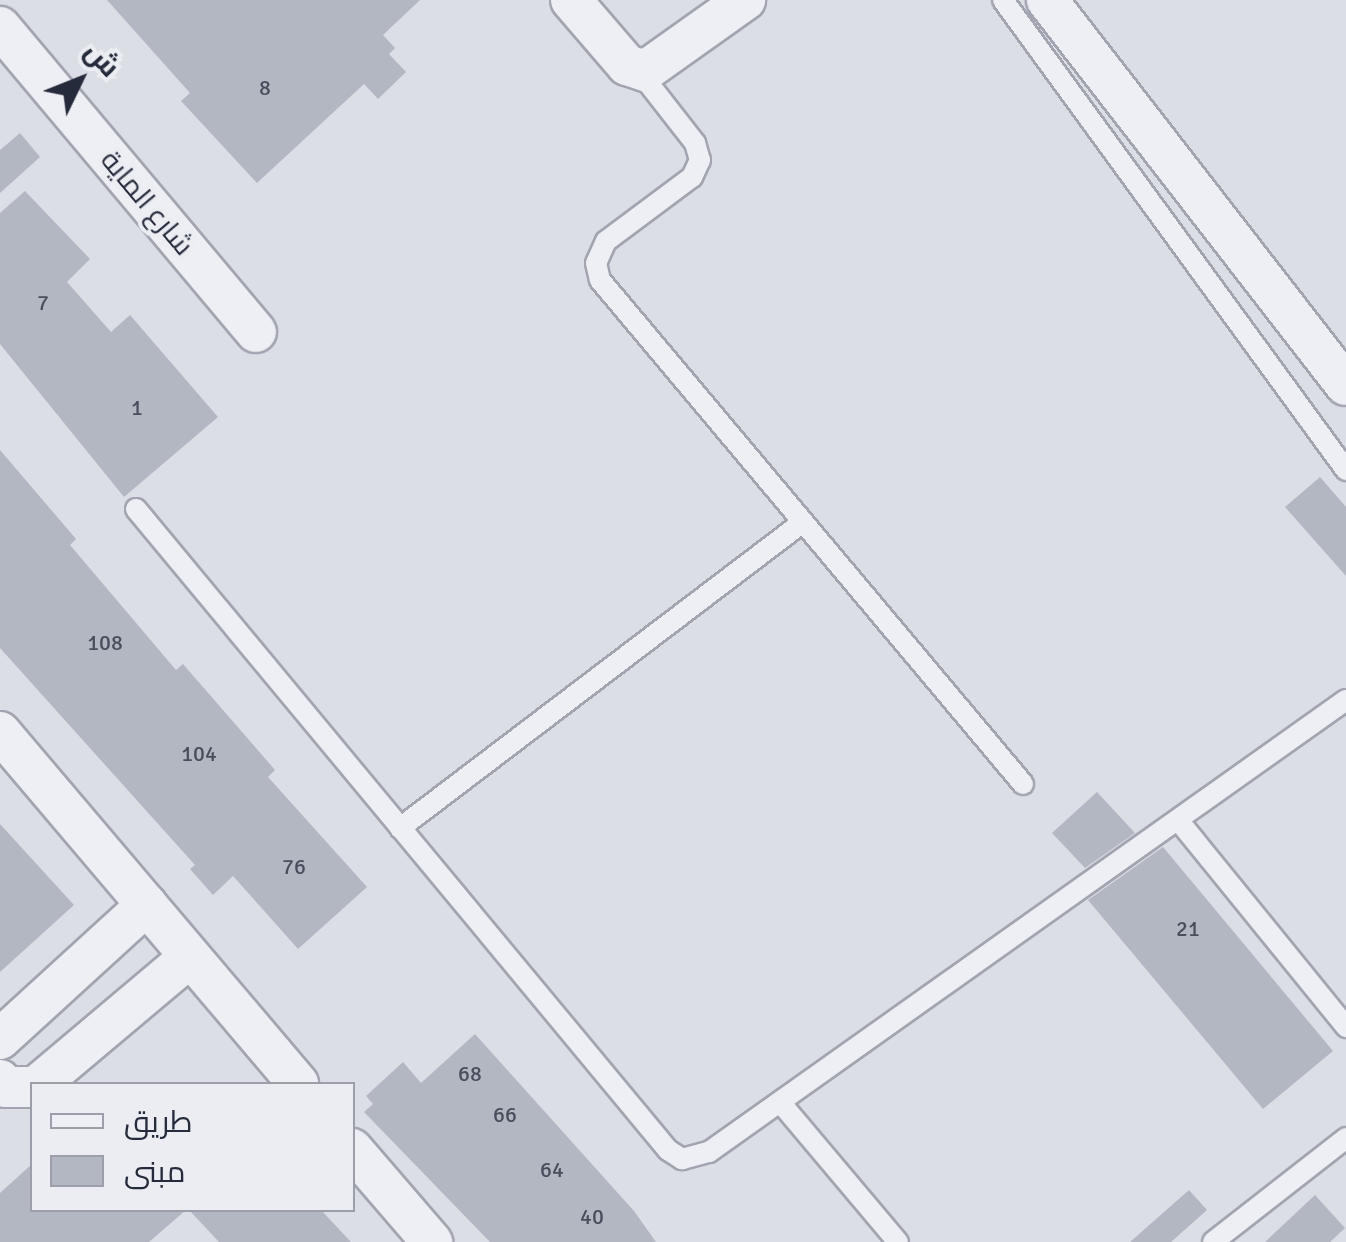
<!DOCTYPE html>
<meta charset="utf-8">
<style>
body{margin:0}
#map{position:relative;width:1346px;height:1242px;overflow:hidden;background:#dcdee6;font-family:Signika,Cairo,sans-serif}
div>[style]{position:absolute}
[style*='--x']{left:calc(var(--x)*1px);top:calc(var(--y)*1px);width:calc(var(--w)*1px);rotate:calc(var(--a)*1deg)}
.building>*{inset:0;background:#b3b7c2}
.roads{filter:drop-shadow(2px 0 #a2a5af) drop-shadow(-2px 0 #a2a5af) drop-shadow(0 2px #a2a5af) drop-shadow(0 -2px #a2a5af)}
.lane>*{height:20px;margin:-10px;padding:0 10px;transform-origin:10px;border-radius:10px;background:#eeeff4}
.street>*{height:40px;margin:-20px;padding:0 20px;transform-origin:20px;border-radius:20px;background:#eeeff4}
span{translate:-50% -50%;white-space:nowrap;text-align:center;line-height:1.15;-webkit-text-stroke:8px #ebedf3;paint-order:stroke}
.number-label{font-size:22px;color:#494e5d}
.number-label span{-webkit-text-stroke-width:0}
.street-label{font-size:28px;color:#262b3b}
.legend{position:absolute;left:30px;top:1082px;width:325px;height:130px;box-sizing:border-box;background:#ebedf3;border:2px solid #9c9fa9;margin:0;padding:12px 18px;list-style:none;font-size:30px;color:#262b3b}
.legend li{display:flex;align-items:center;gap:20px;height:50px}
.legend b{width:50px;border:2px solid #9c9fa9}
.north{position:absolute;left:30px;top:30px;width:100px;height:100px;-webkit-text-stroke:8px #ebedf3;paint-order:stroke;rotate:47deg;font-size:28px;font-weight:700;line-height:40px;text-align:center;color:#262b3b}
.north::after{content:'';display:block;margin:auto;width:35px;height:45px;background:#262b3b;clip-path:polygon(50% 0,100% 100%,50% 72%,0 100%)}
</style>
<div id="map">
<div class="building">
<div style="clip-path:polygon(107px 0,420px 0,383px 35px,395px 48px,389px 54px,406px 72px,378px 99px,364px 84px,257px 183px,181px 101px,190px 93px)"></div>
<div style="clip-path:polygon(20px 133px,40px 157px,0 193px,0 150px)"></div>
<div style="clip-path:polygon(25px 191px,90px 259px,67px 282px,111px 332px,130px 315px,218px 417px,124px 497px,0 344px,0 213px)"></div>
<div style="clip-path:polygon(0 450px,76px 539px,70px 545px,176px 670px,183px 664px,275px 770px,268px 777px,367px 887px,298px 949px,233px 876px,213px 895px,190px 869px,195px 865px,0 648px)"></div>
<div style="clip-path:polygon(1320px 477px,1346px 507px,1346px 576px,1285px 507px)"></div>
<div style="clip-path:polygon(1097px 792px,1135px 833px,1085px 868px,1052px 833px)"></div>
<div style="clip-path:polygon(0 824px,74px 905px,0 972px)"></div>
<div style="clip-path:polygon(1163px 847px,1333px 1051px,1263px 1109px,1088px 900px)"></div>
<div style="clip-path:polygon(475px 1034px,634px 1211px,656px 1242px,490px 1242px,364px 1112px,373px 1104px,366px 1096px,403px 1062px,421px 1083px)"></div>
<div style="clip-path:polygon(32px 1164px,32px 1210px,186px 1210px,149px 1242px,0 1242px,0 1193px)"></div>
<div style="clip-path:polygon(1189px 1190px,1207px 1210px,1171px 1242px,1130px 1242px)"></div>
<div style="clip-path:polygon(1315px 1195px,1345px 1228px,1330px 1242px,1265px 1242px)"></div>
<div style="clip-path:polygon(189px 1210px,321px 1210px,351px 1242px,219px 1242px)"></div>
</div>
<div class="roads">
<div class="lane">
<div style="--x:1003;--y:0;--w:582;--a:53.88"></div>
<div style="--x:638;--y:70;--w:93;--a:52"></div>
<div style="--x:695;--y:143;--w:18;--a:74"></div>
<div style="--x:700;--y:160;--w:19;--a:115"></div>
<div style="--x:692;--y:177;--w:107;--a:143.3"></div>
<div style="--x:606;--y:241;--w:24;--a:114"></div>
<div style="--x:596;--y:263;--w:17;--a:77"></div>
<div style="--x:600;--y:280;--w:658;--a:49.99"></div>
<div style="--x:136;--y:509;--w:833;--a:50.31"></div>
<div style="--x:668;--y:1150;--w:17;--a:33"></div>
<div style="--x:682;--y:1159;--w:28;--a:-15"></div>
<div style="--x:709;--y:1152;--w:781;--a:-35.36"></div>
<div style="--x:1178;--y:820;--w:267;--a:50.9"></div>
<div style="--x:400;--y:828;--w:506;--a:-37.21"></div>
<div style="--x:780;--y:1102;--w:183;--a:49.9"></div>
<div style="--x:1213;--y:1242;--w:169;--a:-38"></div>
</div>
<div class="street">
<div style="--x:571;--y:0;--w:86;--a:49.3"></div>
<div style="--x:627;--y:65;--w:19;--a:18"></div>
<div style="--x:645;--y:71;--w:123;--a:-35.4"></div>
<div style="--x:1047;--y:0;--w:487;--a:52.2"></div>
<div style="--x:0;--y:27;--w:398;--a:50"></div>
<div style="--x:0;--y:732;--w:461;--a:49.7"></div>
<div style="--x:0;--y:1039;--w:199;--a:-42.4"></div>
<div style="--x:0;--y:1080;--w:9;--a:49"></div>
<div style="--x:6;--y:1087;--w:26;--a:0"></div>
<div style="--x:39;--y:1084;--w:197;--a:-40.1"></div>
<div style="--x:352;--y:1149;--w:123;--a:49.3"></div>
</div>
</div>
<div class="number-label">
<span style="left:265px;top:88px">8</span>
<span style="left:43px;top:303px">7</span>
<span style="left:137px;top:408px">1</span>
<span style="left:105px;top:643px">108</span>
<span style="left:199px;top:754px">104</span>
<span style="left:294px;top:867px">76</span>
<span style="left:1188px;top:929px">21</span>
<span style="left:470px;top:1074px">68</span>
<span style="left:505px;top:1115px">66</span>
<span style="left:552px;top:1170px">64</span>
<span style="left:592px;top:1217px">40</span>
</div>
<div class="street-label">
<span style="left:147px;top:203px;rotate:50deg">شارع الماية</span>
</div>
<ul class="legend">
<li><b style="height:12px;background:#eeeff4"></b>طريق</li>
<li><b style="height:28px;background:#b3b7c2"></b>مبنى</li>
</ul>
<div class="north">ش</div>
</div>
